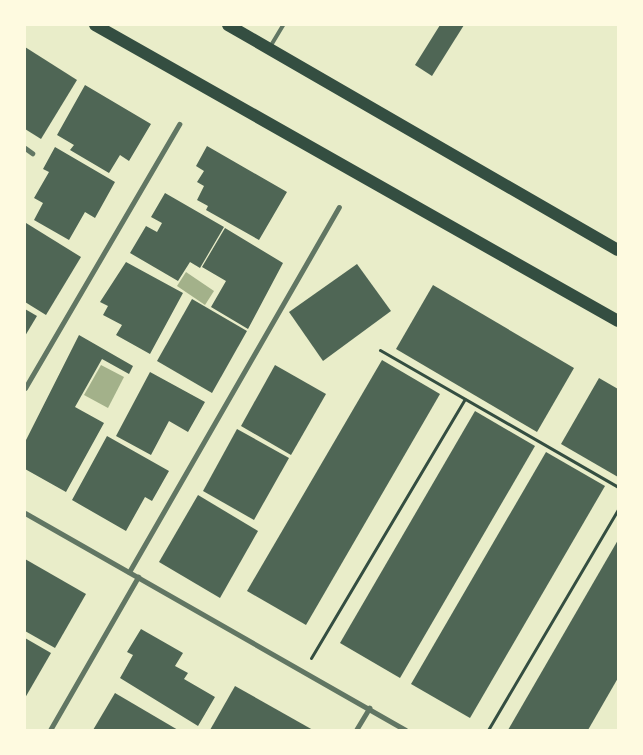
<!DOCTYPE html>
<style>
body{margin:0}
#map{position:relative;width:643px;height:755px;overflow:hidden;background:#e9edc9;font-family:Quicksand,sans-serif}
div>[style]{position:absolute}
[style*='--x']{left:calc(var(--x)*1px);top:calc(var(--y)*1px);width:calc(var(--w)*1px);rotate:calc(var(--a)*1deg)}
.water>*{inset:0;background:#a3b18a}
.building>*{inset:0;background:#4f6655}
.path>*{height:3px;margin:-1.5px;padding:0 1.5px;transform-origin:1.5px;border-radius:1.5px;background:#344e41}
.service>*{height:4px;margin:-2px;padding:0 2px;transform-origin:2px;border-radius:2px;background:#617663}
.minor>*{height:5px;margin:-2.5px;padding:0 2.5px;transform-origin:2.5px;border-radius:2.5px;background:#617663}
.primary>*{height:12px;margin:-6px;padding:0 6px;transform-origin:6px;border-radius:6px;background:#344e41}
span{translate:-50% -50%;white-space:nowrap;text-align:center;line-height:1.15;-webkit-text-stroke:5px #fefae0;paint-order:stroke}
.frame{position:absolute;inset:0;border:26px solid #fefae0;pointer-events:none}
</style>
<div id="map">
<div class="water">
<div style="clip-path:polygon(186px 272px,214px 291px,205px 305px,177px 286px)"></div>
<div style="clip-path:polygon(101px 365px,124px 377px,108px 408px,84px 395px)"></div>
</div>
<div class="building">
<div style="clip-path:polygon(440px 25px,464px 25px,432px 76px,415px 65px)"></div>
<div style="clip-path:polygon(25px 47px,77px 80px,41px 139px,25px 129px)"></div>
<div style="clip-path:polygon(85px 85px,151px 124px,129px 161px,120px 155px,109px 173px,70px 150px,74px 145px,57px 135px)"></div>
<div style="clip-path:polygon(207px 146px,287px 192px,259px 240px,206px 210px,208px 206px,197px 200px,204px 186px,197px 182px,204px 171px,196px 166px)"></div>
<div style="clip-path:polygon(55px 147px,115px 182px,95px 218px,85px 212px,69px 240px,34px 220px,43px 203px,34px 198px,49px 172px,43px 169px)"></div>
<div style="clip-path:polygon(165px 193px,224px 227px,200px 268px,190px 262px,178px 281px,130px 253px,146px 226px,157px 232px,162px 223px,151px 217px)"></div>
<div style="clip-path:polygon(26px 223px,81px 257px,46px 315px,25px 302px)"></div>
<div style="clip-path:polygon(225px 228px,283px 263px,248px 329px,211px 307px,226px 281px,202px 267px)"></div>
<div style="clip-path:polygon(126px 262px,183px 293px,150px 354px,116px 335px,122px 325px,103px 315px,108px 306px,100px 302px)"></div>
<div style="clip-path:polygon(357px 264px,391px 311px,323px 361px,289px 312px)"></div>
<div style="clip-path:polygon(433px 285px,574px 368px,537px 432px,396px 349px)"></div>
<div style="clip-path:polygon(192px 299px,247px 331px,212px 393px,157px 361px)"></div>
<div style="clip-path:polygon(25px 309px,37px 316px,25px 336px)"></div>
<div style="clip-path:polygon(79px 335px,133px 366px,129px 374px,102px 359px,75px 407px,104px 423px,66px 492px,25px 469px,25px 442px)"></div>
<div style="clip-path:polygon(382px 360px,440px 394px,306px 625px,247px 591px)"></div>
<div style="clip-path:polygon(275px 365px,326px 394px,291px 455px,241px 426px)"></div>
<div style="clip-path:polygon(150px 372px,205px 402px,188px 432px,169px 421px,151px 455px,116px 436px)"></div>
<div style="clip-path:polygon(599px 378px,618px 389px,618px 477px,561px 444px)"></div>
<div style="clip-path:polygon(475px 411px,535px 446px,400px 678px,340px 643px)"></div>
<div style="clip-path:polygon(237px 429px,289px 458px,254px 520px,203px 491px)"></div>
<div style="clip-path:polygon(107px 436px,169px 471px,152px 501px,145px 497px,126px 531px,72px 500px)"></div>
<div style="clip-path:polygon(546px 452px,605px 486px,470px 718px,411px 684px)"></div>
<div style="clip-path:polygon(198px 495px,258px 531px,220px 598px,159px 562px)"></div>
<div style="clip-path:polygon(618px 540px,618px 678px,588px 730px,508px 730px)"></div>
<div style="clip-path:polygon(25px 559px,86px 594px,55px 648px,25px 631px)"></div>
<div style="clip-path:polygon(141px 629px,183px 653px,175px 666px,188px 673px,184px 679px,215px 697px,198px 726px,120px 678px,133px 655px,127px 652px)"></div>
<div style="clip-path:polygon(25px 638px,51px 653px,25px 698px)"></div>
<div style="clip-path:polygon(235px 686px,313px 730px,210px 730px)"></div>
<div style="clip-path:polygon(115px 693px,178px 730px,93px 730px)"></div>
</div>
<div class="path">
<div style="--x:380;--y:350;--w:275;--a:29.9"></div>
<div style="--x:311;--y:658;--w:301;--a:-59.3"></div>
<div style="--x:488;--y:730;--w:256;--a:-59.5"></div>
</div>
<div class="service">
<div style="--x:270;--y:47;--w:26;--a:-59"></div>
</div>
<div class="minor">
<div style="--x:25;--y:148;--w:9;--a:36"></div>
<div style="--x:25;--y:388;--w:306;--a:-59.7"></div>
<div style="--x:25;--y:513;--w:438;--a:29.7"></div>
<div style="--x:129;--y:572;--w:421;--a:-60.1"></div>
<div style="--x:50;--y:730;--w:177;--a:-60.1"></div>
<div style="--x:356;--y:730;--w:26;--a:-59"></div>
</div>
<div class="primary">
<div style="--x:95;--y:25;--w:601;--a:29.51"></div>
<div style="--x:228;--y:25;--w:450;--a:30"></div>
</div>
<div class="frame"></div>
</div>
